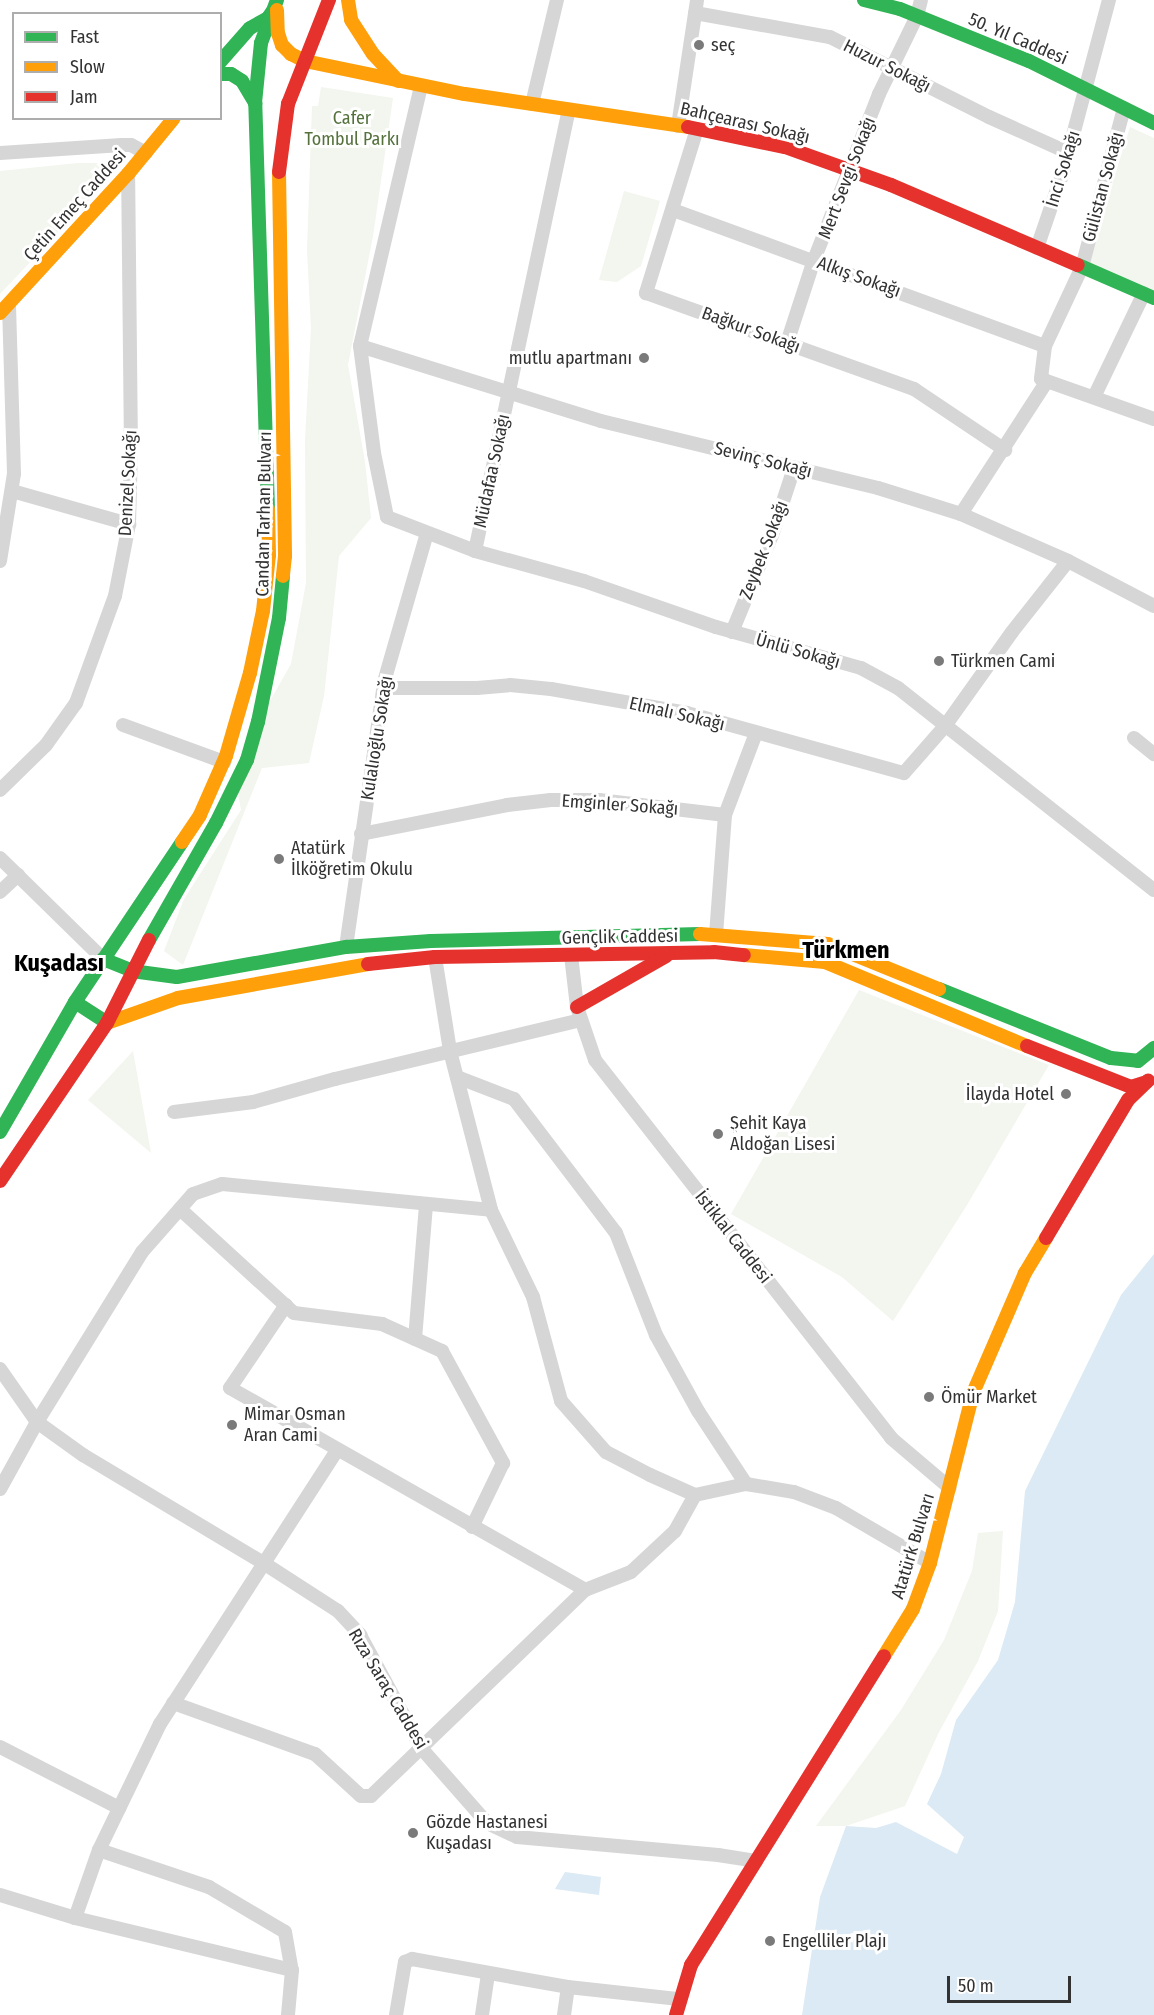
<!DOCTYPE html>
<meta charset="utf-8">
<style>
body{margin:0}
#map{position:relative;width:1154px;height:2015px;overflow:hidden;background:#fff;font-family:"Fira Sans Condensed",sans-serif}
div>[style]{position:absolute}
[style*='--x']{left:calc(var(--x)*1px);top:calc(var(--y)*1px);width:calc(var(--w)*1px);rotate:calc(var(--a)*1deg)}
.green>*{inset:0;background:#f2f6ee}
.water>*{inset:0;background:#dbeaf4}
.street>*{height:14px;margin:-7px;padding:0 7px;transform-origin:7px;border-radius:7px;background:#d6d6d6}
.fast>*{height:14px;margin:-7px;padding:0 7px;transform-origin:7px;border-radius:7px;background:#30b455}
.slow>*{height:14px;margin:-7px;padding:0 7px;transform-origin:7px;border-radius:7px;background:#ff9f0a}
.jam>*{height:14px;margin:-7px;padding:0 7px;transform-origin:7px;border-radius:7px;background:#e5322d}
.dots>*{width:16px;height:16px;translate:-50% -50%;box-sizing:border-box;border:3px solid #fff;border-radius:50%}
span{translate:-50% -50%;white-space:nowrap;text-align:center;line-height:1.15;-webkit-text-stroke:6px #fff;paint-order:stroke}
.street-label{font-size:18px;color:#323232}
.poi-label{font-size:18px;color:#323232}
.left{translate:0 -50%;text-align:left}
.right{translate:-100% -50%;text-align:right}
.park-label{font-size:18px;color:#54713c}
.district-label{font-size:24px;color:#000;font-weight:700}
.legend{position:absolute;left:12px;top:12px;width:210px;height:108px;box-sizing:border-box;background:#fff;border:2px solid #adadad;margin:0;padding:8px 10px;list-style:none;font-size:18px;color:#323232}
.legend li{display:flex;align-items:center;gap:12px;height:30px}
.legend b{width:30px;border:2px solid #adadad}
.scale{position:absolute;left:947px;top:1976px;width:124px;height:27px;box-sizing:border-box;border:3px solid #323232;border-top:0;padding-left:8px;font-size:18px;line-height:21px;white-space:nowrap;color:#323232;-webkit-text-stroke:4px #fff;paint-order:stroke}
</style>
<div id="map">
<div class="green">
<div style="clip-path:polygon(321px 87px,393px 98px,373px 236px,348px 365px,365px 462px,371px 518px,339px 556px,324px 696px,309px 763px,262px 768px,183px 965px,164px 951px,184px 899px,241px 810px,236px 781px,258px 722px,291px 664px,306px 583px,305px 440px,311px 328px,307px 250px,312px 106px,318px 106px)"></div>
<div style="clip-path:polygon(1130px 127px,1154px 138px,1154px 292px,1087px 264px)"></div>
<div style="clip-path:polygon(78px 163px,124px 163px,0 294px,0 171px)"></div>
<div style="clip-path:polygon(624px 191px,660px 201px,658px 208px,641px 266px,617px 282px,599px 280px)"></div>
<div style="clip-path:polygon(859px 990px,1049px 1065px,967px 1205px,893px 1321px,842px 1277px,731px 1214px)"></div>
<div style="clip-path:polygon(133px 1051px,151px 1153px,88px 1100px)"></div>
<div style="clip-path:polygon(1003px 1531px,998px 1611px,978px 1661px,939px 1732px,905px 1806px,846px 1826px,816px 1826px,901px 1710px,944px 1640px,972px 1571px,978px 1533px)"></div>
</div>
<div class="water">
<div style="clip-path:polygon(1154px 1254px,1154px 2015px,802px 2015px,820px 1897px,846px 1826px,876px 1828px,896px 1822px,957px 1854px,964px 1837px,927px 1804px,941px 1774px,956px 1720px,998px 1660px,1015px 1602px,1025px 1491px,1121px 1295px)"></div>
<div style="clip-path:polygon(565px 1872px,601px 1877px,599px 1895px,555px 1889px)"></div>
</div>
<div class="street">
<div style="--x:695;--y:13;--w:137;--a:10.1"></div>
<div style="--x:830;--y:37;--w:178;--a:26.7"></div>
<div style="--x:989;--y:117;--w:88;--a:24.2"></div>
<div style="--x:421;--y:86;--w:267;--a:103.2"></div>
<div style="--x:360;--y:346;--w:108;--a:82.5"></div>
<div style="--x:374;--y:453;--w:65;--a:78.5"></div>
<div style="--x:387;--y:517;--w:94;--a:21.1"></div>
<div style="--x:475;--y:551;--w:113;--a:15.4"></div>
<div style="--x:584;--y:581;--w:140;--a:19.2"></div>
<div style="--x:716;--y:627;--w:151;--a:15.8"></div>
<div style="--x:861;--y:668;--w:42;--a:28.4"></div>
<div style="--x:898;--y:688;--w:326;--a:38.3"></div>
<div style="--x:532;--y:104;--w:107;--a:-76.5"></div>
<div style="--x:1124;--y:108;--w:164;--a:104.8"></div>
<div style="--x:1082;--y:267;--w:87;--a:115.1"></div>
<div style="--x:1045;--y:346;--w:33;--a:97"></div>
<div style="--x:1041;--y:379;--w:120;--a:19.5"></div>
<div style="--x:678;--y:126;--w:127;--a:-81.4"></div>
<div style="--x:697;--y:129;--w:172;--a:107.3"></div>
<div style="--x:646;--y:293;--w:285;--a:19.7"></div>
<div style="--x:914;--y:389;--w:110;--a:33.8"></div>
<div style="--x:0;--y:153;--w:122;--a:-3.8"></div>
<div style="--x:122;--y:145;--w:9;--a:0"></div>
<div style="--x:131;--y:145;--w:17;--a:28"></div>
<div style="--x:673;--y:210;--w:396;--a:20.1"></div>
<div style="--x:1037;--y:248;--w:83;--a:-71.1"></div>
<div style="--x:1064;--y:169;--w:175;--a:-75.1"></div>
<div style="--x:787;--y:343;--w:87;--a:-72"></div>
<div style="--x:814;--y:260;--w:178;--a:-68.6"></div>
<div style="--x:879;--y:94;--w:87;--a:-64"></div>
<div style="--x:917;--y:16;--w:16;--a:-76"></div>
<div style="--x:360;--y:346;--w:252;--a:17.3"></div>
<div style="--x:601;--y:421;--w:285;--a:13.6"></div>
<div style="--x:878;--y:488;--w:87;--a:17.4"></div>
<div style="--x:961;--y:514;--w:117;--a:23.7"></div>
<div style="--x:1068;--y:561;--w:97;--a:27.6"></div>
<div style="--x:1094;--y:397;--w:115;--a:-64.3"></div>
<div style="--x:12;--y:491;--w:122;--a:15.8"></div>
<div style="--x:961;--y:514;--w:158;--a:-57.1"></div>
<div style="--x:475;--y:551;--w:451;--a:-78"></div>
<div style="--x:0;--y:561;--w:88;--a:-80.9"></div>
<div style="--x:14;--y:474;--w:168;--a:-91.7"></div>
<div style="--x:732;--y:632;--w:105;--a:-67.6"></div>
<div style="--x:772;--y:535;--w:71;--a:-71.8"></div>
<div style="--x:384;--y:688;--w:93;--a:0"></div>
<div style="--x:477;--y:688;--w:33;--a:-5"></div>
<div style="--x:510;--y:685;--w:41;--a:5.6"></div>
<div style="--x:551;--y:689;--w:138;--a:10"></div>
<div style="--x:687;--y:713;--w:225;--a:15.5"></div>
<div style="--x:904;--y:773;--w:62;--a:-48.9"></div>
<div style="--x:945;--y:726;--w:115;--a:-54.5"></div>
<div style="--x:1012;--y:632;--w:90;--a:-51.7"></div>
<div style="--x:123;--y:725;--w:108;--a:20.1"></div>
<div style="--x:1134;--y:738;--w:26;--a:39"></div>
<div style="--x:0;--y:790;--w:64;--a:-44.4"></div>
<div style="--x:46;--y:745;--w:52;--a:-54.5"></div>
<div style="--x:76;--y:703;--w:114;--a:-70"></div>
<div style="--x:115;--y:596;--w:73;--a:-79"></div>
<div style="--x:129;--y:524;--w:74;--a:-88.5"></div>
<div style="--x:131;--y:450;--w:276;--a:-90.6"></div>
<div style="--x:725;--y:815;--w:88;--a:-69.3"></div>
<div style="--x:361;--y:834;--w:149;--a:-11.2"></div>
<div style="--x:507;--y:805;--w:44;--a:-6.5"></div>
<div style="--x:551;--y:800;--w:48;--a:0"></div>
<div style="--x:599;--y:800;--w:127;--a:6.8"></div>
<div style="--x:725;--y:815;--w:119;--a:94.3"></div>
<div style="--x:0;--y:858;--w:144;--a:44.4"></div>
<div style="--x:0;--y:892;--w:25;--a:-43"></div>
<div style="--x:346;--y:947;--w:268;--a:-81.8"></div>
<div style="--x:384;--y:682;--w:155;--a:-73.9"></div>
<div style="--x:571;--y:955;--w:52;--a:83.4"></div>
<div style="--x:577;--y:1007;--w:56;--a:71.2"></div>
<div style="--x:595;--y:1060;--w:480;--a:51.9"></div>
<div style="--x:891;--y:1438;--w:77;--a:40.3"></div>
<div style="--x:435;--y:957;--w:95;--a:80.9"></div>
<div style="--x:450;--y:1051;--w:164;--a:75.5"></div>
<div style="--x:491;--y:1210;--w:97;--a:64.2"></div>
<div style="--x:533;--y:1297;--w:108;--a:74.9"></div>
<div style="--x:561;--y:1401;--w:68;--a:48.6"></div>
<div style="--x:606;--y:1452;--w:50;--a:27.6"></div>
<div style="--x:650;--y:1475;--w:49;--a:24"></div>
<div style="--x:695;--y:1495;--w:52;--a:-12.2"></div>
<div style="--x:746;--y:1484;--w:49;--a:9.5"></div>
<div style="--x:794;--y:1492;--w:45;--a:20.9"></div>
<div style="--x:836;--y:1508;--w:109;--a:30.3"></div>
<div style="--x:457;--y:1077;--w:61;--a:21.1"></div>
<div style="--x:514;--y:1099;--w:168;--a:52.7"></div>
<div style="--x:616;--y:1233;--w:110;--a:68.6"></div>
<div style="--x:656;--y:1335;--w:87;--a:61.1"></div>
<div style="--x:698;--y:1411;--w:87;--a:56.7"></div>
<div style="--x:174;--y:1112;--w:80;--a:-7.2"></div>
<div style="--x:253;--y:1102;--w:85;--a:-15.7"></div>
<div style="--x:335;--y:1079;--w:253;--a:-13.5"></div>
<div style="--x:180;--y:1209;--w:154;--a:42.4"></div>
<div style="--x:294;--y:1313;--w:89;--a:7.1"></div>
<div style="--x:382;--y:1324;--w:66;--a:24.2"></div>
<div style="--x:442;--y:1351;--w:128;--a:61.4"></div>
<div style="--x:503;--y:1463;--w:71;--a:115.8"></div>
<div style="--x:286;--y:1305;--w:100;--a:124"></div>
<div style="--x:230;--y:1388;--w:408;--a:29.6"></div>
<div style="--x:415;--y:1339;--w:135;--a:-85.3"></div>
<div style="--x:0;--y:1369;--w:65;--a:55.1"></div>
<div style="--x:37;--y:1422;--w:57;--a:35.7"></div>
<div style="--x:83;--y:1455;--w:212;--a:30.9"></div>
<div style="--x:265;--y:1564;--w:87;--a:32.8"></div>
<div style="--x:338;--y:1611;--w:33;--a:47"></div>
<div style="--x:360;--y:1635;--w:130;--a:61.5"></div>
<div style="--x:422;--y:1749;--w:98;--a:48.7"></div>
<div style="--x:487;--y:1823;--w:33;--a:25"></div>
<div style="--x:517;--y:1837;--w:202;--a:5.1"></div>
<div style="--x:718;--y:1855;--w:38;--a:9"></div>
<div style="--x:0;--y:1489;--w:77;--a:-61.1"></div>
<div style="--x:37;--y:1422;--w:200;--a:-58.3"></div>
<div style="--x:142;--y:1252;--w:77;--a:-48.7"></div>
<div style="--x:193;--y:1194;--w:31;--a:-19"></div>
<div style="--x:222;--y:1184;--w:270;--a:5.5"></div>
<div style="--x:173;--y:1703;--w:151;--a:19.8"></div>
<div style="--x:315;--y:1754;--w:62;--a:42.4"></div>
<div style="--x:361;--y:1796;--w:10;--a:0"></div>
<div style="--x:371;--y:1796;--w:297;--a:-43.9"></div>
<div style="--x:585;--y:1590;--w:49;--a:-21.4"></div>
<div style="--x:631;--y:1572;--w:60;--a:-43"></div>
<div style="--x:675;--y:1531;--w:41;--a:-60.9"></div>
<div style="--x:0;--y:1747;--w:134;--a:27.1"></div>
<div style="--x:99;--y:1850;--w:116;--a:18.6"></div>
<div style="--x:209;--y:1887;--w:88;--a:30.6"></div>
<div style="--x:285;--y:1932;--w:39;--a:80"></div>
<div style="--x:292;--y:1970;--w:45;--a:95.1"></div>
<div style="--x:0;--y:1895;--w:78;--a:17"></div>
<div style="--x:75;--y:1918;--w:223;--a:13.5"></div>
<div style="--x:75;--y:1918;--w:72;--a:-70.6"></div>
<div style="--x:99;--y:1850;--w:140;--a:-64.2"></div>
<div style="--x:160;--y:1724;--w:326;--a:-57.1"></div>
<div style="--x:396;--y:2015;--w:54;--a:-80.4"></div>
<div style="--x:405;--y:1962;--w:8;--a:-23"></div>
<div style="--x:412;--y:1959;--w:158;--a:10.2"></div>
<div style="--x:568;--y:1987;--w:112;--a:6.2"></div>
<div style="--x:482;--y:2015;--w:41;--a:-81.7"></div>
<div style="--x:564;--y:2015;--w:28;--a:-82"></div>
</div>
<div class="fast">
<div style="--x:864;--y:0;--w:37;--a:14"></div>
<div style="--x:900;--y:9;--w:139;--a:22"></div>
<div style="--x:1029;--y:61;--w:140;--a:26.4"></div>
<div style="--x:220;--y:62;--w:45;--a:-48.6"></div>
<div style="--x:250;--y:28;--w:21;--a:-29"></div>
<div style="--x:268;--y:18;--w:7;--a:-56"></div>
<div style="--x:220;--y:74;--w:11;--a:0"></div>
<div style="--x:231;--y:74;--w:13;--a:32"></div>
<div style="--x:242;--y:81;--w:26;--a:59"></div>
<div style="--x:1078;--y:265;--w:83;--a:23.5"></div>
<div style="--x:268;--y:509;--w:406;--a:-91.8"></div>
<div style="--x:255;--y:103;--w:60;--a:-84.3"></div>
<div style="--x:261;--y:43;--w:46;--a:-69.6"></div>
<div style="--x:149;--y:940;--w:135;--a:-60.2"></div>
<div style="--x:216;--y:823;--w:70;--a:-63.8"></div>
<div style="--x:247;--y:760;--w:40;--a:-74"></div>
<div style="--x:258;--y:722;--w:106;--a:-78.6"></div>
<div style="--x:279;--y:618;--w:42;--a:-84.6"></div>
<div style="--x:103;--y:959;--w:31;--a:22"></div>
<div style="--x:132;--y:971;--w:45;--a:7.6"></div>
<div style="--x:177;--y:977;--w:172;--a:-10.1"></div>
<div style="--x:346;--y:947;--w:85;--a:-4"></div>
<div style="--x:431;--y:941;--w:269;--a:-1.5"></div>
<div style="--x:939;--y:989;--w:185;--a:21.9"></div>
<div style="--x:1111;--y:1058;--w:27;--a:6"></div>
<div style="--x:1138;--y:1061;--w:21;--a:-39"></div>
<div style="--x:75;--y:1002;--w:38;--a:33"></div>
<div style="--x:0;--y:1132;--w:150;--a:-60"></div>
<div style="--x:75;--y:1002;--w:192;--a:-56.2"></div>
</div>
<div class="slow">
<div style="--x:348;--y:0;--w:20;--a:81"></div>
<div style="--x:351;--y:20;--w:40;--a:57.1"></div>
<div style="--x:373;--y:54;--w:37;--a:47"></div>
<div style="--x:277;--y:10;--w:23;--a:88"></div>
<div style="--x:278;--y:33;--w:13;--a:72"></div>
<div style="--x:282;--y:45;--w:13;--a:45"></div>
<div style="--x:291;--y:54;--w:16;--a:27"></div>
<div style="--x:305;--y:61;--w:163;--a:11.7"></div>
<div style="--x:465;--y:94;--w:225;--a:8.4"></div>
<div style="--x:279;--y:172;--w:384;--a:89.1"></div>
<div style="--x:285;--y:556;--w:20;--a:96"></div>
<div style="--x:0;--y:313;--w:189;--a:-47.4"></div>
<div style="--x:128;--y:174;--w:72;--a:-50.6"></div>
<div style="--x:182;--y:842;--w:32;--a:-56"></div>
<div style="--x:200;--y:815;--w:64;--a:-66.2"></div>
<div style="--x:226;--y:756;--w:86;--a:-73.9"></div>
<div style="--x:250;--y:673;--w:63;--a:-78.2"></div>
<div style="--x:263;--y:611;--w:56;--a:-83.9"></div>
<div style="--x:269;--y:555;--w:46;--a:-91.2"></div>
<div style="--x:700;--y:934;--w:128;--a:4.5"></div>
<div style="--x:828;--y:944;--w:120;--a:22.1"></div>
<div style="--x:744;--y:955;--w:81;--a:4.9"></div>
<div style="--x:825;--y:962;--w:219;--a:22.6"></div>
<div style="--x:107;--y:1023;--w:75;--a:-19.4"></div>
<div style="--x:178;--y:998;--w:193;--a:-10.1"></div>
<div style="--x:884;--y:1656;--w:55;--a:-58.3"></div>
<div style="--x:913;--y:1609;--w:49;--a:-69.7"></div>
<div style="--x:930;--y:1563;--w:175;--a:-75.8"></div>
<div style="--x:973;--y:1393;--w:131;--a:-66.6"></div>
<div style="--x:1025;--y:1273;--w:41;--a:-59"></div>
</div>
<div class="jam">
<div style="--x:688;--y:127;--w:99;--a:11.7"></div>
<div style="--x:785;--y:147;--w:113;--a:19.7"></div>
<div style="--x:891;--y:185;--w:203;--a:23.2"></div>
<div style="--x:279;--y:172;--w:69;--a:-82.5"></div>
<div style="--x:288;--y:104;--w:112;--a:-68.5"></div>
<div style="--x:368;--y:964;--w:67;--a:-6"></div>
<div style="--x:435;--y:957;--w:279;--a:-1"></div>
<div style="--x:714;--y:952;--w:30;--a:6"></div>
<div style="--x:577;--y:1007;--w:103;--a:-29.8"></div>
<div style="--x:1027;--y:1046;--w:112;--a:21.5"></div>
<div style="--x:1131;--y:1087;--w:16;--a:-18"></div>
<div style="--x:0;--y:1181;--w:191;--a:-55.9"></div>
<div style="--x:107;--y:1023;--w:93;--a:-63.2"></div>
<div style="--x:1046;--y:1238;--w:161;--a:-59.3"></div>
<div style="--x:1128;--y:1100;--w:28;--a:-44"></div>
<div style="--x:676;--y:2015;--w:52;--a:-73.3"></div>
<div style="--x:691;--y:1965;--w:364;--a:-58"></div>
</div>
<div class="dots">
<div style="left:699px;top:45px;background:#7a7a7a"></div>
<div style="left:644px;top:358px;background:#7a7a7a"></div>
<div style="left:939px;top:661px;background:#7a7a7a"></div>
<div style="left:279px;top:859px;background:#7a7a7a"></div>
<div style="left:1066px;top:1094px;background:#7a7a7a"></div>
<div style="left:718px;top:1134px;background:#7a7a7a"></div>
<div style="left:929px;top:1397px;background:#7a7a7a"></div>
<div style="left:232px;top:1425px;background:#7a7a7a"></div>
<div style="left:413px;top:1833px;background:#7a7a7a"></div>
<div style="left:770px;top:1941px;background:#7a7a7a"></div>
</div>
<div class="street-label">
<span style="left:1018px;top:39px;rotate:23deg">50. Yıl Caddesi</span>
<span style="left:887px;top:66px;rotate:27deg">Huzur Sokağı</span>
<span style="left:745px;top:123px;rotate:13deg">Bahçearası Sokağı</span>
<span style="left:1063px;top:169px;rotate:-73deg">İnci Sokağı</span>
<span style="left:847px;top:178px;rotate:-69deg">Mert Sevgi Sokağı</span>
<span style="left:1103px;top:187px;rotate:-75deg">Gülistan Sokağı</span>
<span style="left:75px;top:205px;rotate:-48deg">Çetin Emeç Caddesi</span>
<span style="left:859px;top:277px;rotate:20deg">Alkış Sokağı</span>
<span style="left:751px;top:330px;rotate:20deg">Bağkur Sokağı</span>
<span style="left:763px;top:460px;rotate:14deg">Sevinç Sokağı</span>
<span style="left:492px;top:471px;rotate:-78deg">Müdafaa Sokağı</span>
<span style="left:128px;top:483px;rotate:-87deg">Denizel Sokağı</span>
<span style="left:264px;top:514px;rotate:-89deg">Candan Tarhan Bulvarı</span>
<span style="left:764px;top:550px;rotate:-69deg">Zeybek Sokağı</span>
<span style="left:798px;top:651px;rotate:16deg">Ünlü Sokağı</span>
<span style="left:677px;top:714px;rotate:13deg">Elmalı Sokağı</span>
<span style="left:377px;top:738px;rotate:-81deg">Kulalıoğlu Sokağı</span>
<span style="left:620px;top:805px;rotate:4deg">Emginler Sokağı</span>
<span style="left:620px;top:937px;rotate:-1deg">Gençlik Caddesi</span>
<span style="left:733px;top:1237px;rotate:52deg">İstiklal Caddesi</span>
<span style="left:913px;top:1546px;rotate:-73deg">Atatürk Bulvarı</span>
<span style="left:388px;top:1689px;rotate:59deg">Rıza Saraç Caddesi</span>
</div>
<div class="poi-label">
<span class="left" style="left:711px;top:45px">seç</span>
<span class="right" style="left:632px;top:358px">mutlu apartmanı</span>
<span class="left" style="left:951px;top:661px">Türkmen Cami</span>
<span class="left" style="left:291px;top:859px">Atatürk<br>İlköğretim Okulu</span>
<span class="right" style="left:1054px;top:1094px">İlayda Hotel</span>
<span class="left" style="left:730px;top:1134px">Şehit Kaya<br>Aldoğan Lisesi</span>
<span class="left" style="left:941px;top:1397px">Ömür Market</span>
<span class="left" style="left:244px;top:1425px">Mimar Osman<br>Aran Cami</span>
<span class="left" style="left:426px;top:1833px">Gözde Hastanesi<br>Kuşadası</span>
<span class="left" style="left:782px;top:1941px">Engelliler Plajı</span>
</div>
<div class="park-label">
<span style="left:352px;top:129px">Cafer<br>Tombul Parkı</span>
</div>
<div class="district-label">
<span style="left:846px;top:951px">Türkmen</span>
<span style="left:59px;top:964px">Kuşadası</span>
</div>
<ul class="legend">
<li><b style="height:8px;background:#30b455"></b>Fast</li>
<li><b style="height:8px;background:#ff9f0a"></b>Slow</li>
<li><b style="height:8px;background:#e5322d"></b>Jam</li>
</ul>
<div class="scale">50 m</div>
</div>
